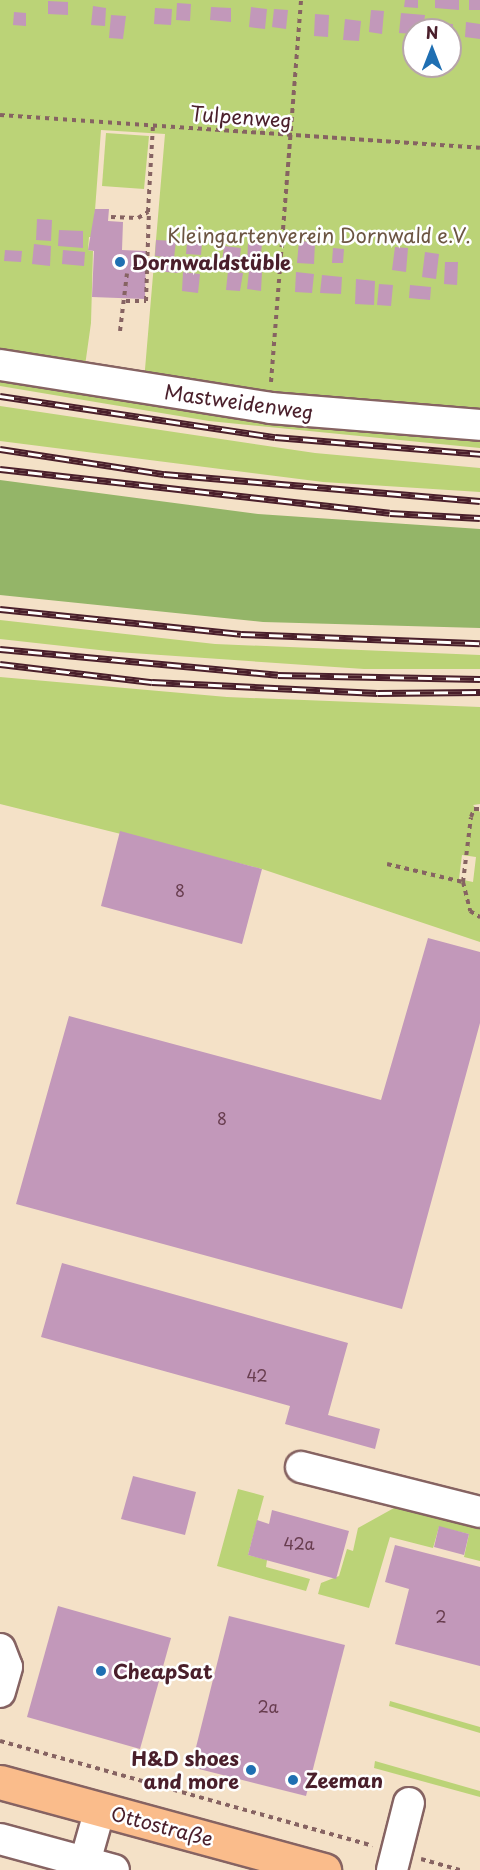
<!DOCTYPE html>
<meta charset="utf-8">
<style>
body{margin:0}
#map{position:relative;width:480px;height:1870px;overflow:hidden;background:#f4e1c7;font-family:"Playpen Sans",sans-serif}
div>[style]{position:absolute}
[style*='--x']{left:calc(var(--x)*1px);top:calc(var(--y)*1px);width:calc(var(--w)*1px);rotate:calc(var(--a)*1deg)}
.green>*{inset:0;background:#bbd377}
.forest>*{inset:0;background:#94b568}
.building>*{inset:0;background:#c298ba}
.path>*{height:4px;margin-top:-2px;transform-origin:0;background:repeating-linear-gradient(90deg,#866362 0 4.5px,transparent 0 9px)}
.roads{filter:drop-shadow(2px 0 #866362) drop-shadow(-2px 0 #866362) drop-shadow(0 2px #866362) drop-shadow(0 -2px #866362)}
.minor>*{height:30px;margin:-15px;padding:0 15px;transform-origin:15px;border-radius:15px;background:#fff}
.major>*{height:33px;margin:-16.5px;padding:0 16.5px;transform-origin:16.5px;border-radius:16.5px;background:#fabc8b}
.rail>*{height:7px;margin-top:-3.5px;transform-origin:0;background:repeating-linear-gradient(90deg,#fff 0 14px,#4a1f2b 0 28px);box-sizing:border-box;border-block:2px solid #4a1f2b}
.dots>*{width:16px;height:16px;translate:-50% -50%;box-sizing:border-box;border:3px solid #fff;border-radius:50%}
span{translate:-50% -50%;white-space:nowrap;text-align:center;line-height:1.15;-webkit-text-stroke:5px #fff;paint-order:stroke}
.number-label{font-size:16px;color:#683d4f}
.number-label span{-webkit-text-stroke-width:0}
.street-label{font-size:20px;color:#4a1f2b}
.park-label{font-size:20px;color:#6c5542}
.poi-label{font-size:20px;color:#4a1f2b;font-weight:700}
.left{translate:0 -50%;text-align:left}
.right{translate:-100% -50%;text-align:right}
.north{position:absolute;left:402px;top:18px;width:60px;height:60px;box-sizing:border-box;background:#fff;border:2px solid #b7a5aa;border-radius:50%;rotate:0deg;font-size:16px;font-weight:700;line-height:24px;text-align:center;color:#4a1f2b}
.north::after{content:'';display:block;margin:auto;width:21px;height:27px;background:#1f6fb2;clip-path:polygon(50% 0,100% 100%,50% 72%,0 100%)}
</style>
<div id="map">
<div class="green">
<div style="clip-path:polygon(evenodd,0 0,480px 0,480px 417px,144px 381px,165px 134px,101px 130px,93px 237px,89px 237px,88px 250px,93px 251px,91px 323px,84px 373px,0 358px,0 0,414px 30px,450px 30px,450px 66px,414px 66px,414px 30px)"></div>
<div style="clip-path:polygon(106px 133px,149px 136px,144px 189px,102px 186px)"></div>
<div style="clip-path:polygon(0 375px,166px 407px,292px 424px,480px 437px,480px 448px,209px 421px,0 386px)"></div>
<div style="clip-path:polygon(0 406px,315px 453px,480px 468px,480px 492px,323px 482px,0 441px)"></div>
<div style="clip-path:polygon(0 620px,215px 644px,480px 655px,480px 669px,364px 669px,117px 652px,0 639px)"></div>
<div style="clip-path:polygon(evenodd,0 677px,227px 697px,480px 707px,480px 804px,473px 805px,480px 812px,480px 942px,262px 869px,0 804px,0 677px,462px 855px,476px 857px,473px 882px,459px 879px,462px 855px)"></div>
<div style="clip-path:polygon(238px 1489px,264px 1496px,248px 1555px,267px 1560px,266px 1567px,310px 1579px,306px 1591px,217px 1566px)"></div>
<div style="clip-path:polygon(403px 1503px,480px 1519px,480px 1561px,464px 1557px,469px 1534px,439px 1527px,433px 1548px,390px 1537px,369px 1608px,318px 1594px,321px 1583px,339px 1576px,347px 1549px,353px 1551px,358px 1528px)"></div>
<div style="clip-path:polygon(390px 1701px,480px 1727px,480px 1733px,389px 1706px)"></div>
<div style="clip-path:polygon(375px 1761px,480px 1791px,480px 1797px,374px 1768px)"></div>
</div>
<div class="forest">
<div style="clip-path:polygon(0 480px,258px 514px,480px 529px,480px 628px,263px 622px,0 595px)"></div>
</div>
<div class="building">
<div style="clip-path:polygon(405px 0,418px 0,418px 8px,404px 7px)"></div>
<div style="clip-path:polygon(435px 0,459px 0,459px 10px,435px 8px)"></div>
<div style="clip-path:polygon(469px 0,480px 0,480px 10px,469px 10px)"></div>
<div style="clip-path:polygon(48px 1px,68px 2px,68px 15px,48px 14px)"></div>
<div style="clip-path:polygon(177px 3px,191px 4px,190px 21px,176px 20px)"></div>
<div style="clip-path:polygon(93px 6px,106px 8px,105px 26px,91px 25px)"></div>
<div style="clip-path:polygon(211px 7px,231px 8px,231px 22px,210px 20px)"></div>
<div style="clip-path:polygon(251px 7px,267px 9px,265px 29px,249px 27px)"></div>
<div style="clip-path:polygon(155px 8px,172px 9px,171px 25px,154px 24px)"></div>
<div style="clip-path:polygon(274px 9px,288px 10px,286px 29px,272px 27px)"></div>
<div style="clip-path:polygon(371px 10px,384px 11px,382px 34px,369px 32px)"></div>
<div style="clip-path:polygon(14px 12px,26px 13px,26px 26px,13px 25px)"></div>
<div style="clip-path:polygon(401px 13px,425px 15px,423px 30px,414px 30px,414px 34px,399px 33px)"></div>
<div style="clip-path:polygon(315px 14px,329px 15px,328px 37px,314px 36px)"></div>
<div style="clip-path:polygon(111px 15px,126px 16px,123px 39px,109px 38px)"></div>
<div style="clip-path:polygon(345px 19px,361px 21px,359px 41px,343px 40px)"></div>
<div style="clip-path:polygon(466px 22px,480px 24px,480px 39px,465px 37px)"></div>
<div style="clip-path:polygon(433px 23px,453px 24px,452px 38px,450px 30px,433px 30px)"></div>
<div style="clip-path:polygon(95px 209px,109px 209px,108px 221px,123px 222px,122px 250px,146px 251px,145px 299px,92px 297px,94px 251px,88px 250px)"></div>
<div style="clip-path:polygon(37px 219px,52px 220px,51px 241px,36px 240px)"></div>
<div style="clip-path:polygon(59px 230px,83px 231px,83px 248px,58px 246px)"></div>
<div style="clip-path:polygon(188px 230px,203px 230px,201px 255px,186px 254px)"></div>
<div style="clip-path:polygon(156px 240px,176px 241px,174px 258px,155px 256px)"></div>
<div style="clip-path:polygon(299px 241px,315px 242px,314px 264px,297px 263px)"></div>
<div style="clip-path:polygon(248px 242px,262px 243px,260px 268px,247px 267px)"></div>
<div style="clip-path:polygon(34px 244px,51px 246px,50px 266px,32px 264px)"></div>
<div style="clip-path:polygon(224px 246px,241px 248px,239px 265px,222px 263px)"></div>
<div style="clip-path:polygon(395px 247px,408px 248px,406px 272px,392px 270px)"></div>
<div style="clip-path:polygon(333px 248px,344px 249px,343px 263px,332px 263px)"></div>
<div style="clip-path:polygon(5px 250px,22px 251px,21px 262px,4px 261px)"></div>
<div style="clip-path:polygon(63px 250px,85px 252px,84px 266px,62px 264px)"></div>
<div style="clip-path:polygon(425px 252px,439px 254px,436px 279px,422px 277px)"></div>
<div style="clip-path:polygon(155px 259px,179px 261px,178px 273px,154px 271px)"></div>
<div style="clip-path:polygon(445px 262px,458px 262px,457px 285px,444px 284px)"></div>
<div style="clip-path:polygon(228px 271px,243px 273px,240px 291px,226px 290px)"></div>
<div style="clip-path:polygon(249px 271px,262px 272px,261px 291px,247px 289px)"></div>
<div style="clip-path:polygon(183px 272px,200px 274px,198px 293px,182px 291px)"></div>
<div style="clip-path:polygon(296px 272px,314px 274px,312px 293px,295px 292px)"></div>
<div style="clip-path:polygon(322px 275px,342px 277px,341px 294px,320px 293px)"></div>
<div style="clip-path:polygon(356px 279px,375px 281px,374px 305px,355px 304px)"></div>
<div style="clip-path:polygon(379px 284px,393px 285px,391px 306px,377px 305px)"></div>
<div style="clip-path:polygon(410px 285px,431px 287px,430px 300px,409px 298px)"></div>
<div style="clip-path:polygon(120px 831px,262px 869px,242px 944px,101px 906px)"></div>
<div style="clip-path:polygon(428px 938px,480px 952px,480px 1023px,402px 1309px,16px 1204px,69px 1016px,381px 1100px)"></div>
<div style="clip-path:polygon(62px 1263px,348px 1343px,328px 1415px,380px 1429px,375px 1449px,285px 1424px,290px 1406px,41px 1337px)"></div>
<div style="clip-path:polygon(133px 1476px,196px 1492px,185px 1535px,121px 1519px)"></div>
<div style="clip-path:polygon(272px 1510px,349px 1531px,336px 1579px,248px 1555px,257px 1520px,269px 1524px)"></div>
<div style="clip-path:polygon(439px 1526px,469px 1534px,464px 1555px,434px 1547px)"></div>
<div style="clip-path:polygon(395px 1545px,480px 1567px,480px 1666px,395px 1644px,409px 1589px,385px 1582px)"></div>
<div style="clip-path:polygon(58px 1606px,171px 1638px,140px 1749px,27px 1717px)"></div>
<div style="clip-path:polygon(229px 1616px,345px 1645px,306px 1796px,191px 1767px)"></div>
</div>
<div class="path">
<div style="--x:0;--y:115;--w:481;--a:3.9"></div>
<div style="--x:111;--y:217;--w:27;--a:2"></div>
<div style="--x:138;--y:218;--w:12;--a:-31"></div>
<div style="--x:148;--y:212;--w:86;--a:-86.7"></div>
<div style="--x:126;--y:301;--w:20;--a:0"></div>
<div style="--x:146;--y:301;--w:89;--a:-88.1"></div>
<div style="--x:120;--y:331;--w:58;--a:-83.1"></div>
<div style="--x:271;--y:382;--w:383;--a:-85.5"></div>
<div style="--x:387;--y:864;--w:78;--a:13.3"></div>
<div style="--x:463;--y:882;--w:65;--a:-83"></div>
<div style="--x:471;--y:817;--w:9;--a:-69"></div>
<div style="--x:474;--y:809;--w:6;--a:0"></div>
<div style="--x:463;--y:882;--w:30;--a:76"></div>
<div style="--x:470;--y:911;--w:12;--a:31"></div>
<div style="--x:0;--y:1741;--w:387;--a:15.7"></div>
<div style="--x:421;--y:1859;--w:41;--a:15.8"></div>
</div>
<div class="roads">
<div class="minor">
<div style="--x:0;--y:365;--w:273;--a:9"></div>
<div style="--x:270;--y:408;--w:211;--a:4.6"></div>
<div style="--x:301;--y:1467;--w:185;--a:14.1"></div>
<div style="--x:0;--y:1649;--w:19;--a:69"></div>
<div style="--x:7;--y:1667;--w:26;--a:106"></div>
<div style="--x:0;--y:1839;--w:118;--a:15.2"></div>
<div style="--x:85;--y:1862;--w:55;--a:-74.2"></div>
<div style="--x:392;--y:1870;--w:69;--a:-75.8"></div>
</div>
<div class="major">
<div style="--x:0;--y:1782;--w:336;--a:15.2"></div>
</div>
</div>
<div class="rail">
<div style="--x:0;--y:396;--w:278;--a:8.5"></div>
<div style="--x:275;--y:437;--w:206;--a:4.7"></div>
<div style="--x:0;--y:449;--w:166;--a:8.7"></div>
<div style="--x:164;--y:474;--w:317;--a:4.9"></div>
<div style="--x:0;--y:469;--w:392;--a:6.4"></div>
<div style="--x:390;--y:513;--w:90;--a:3.2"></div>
<div style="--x:0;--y:609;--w:242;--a:5.9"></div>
<div style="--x:241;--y:634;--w:239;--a:2.2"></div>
<div style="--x:0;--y:649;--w:279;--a:5.3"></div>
<div style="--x:278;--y:675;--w:202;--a:1.1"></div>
<div style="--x:0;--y:664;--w:153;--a:6.8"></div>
<div style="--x:152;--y:682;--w:226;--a:2.8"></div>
<div style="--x:378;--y:693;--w:102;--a:-0.6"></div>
</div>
<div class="dots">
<div style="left:120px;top:262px;background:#1f6fb2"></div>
<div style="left:101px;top:1671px;background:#1f6fb2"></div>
<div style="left:251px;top:1770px;background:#1f6fb2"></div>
<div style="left:293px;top:1780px;background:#1f6fb2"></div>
</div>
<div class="number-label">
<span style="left:180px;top:890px">8</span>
<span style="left:222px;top:1118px">8</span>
<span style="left:257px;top:1375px">42</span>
<span style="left:299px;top:1543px">42a</span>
<span style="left:441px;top:1616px">2</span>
<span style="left:268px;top:1706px">2a</span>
</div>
<div class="street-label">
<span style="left:241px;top:117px;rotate:4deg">Tulpenweg</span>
<span style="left:239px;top:402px;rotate:8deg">Mastweidenweg</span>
<span style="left:162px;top:1826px;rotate:15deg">Ottostraße</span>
</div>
<div class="park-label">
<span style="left:319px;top:235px">Kleingartenverein Dornwald e.V.</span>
</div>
<div class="poi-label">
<span class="left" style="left:132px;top:262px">Dornwaldstüble</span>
<span class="left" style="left:113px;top:1671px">CheapSat</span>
<span class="right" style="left:239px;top:1770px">H&amp;D shoes<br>and more</span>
<span class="left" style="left:305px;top:1780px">Zeeman</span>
</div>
<div class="north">N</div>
</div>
